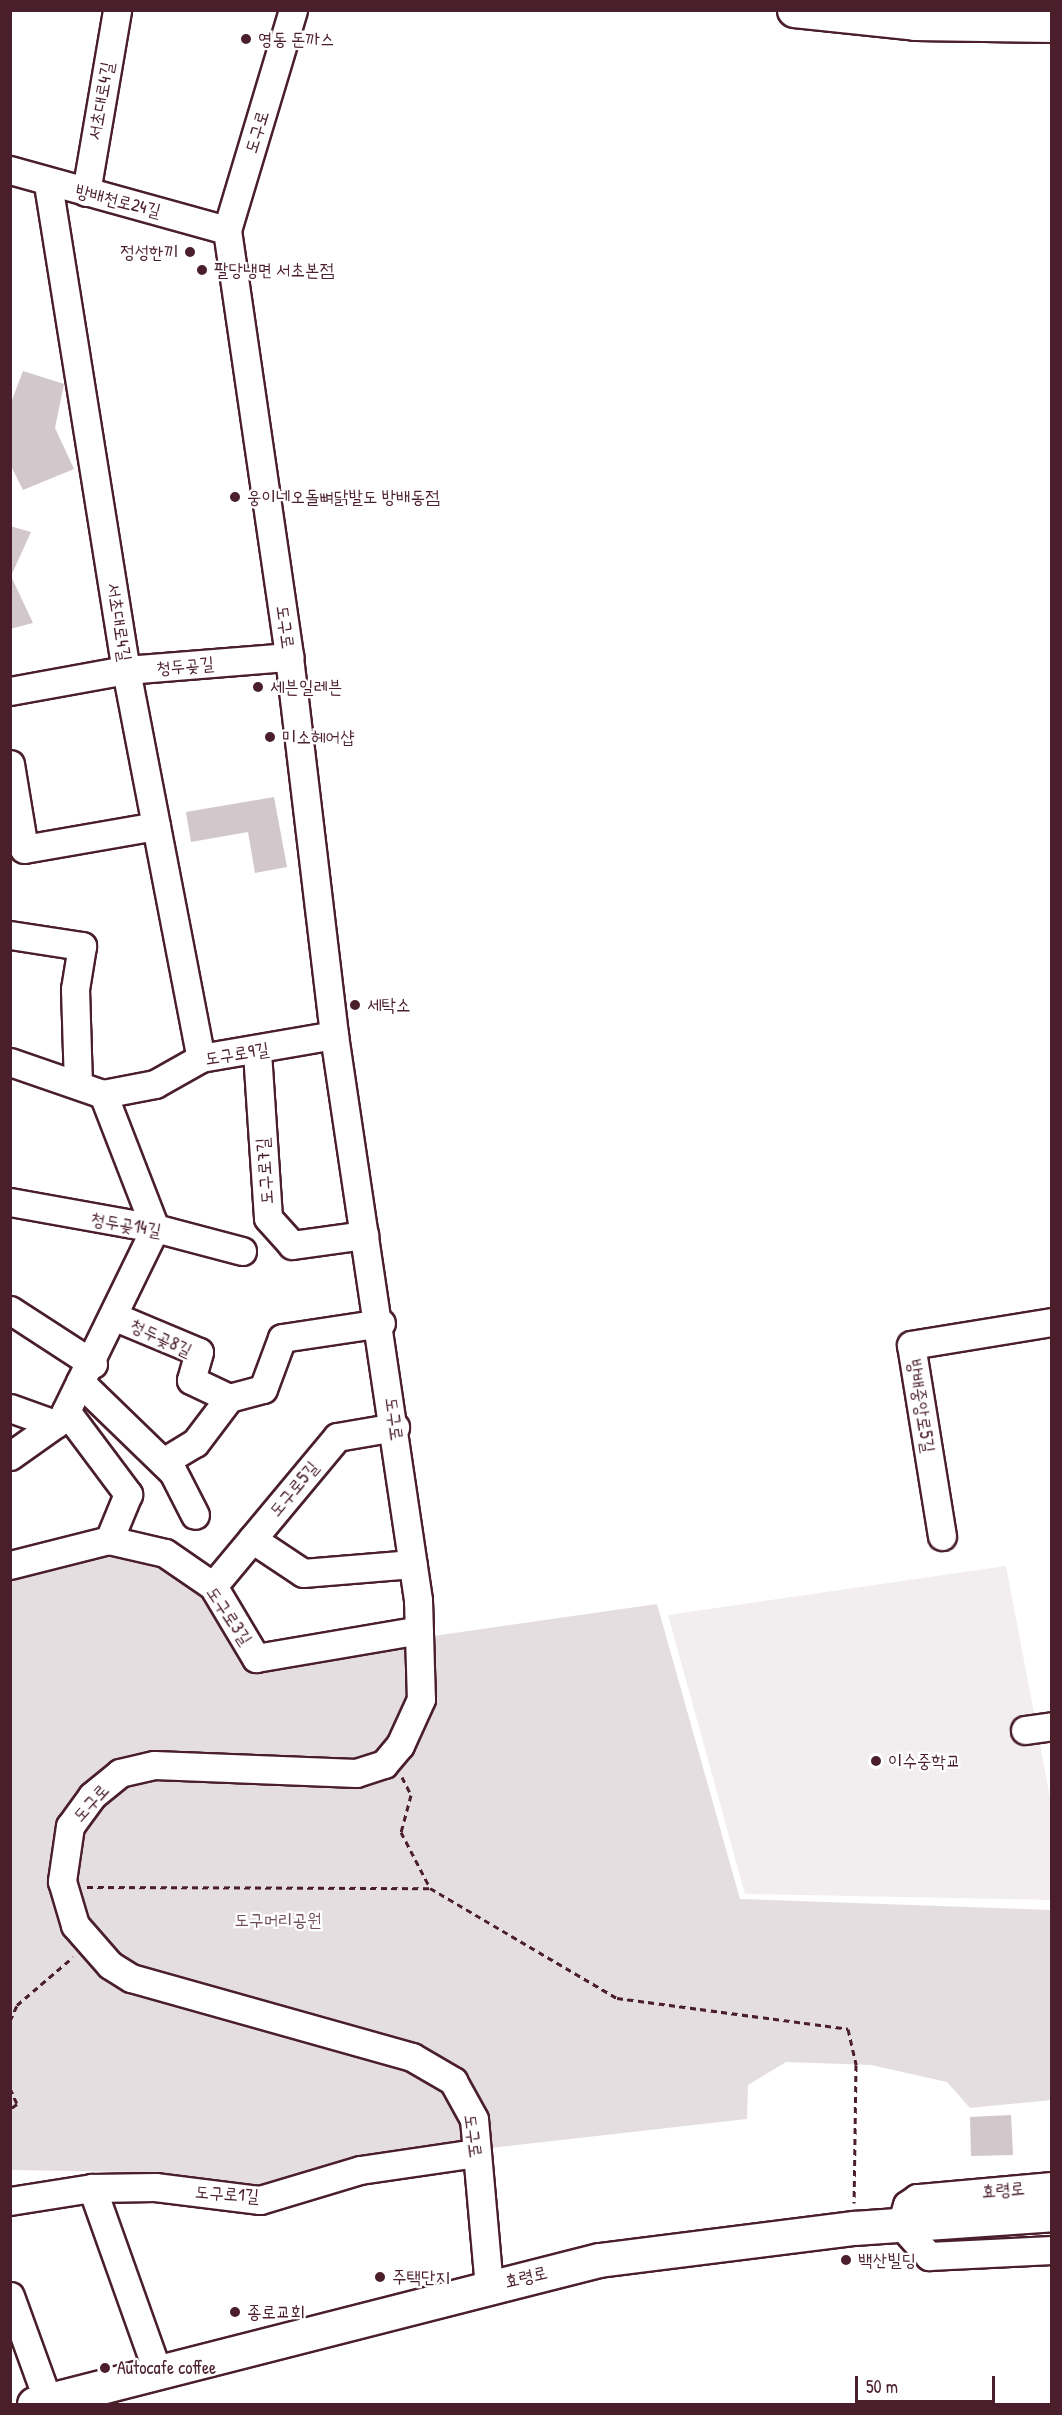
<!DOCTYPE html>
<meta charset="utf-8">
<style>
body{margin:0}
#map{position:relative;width:1062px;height:2415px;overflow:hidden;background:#fff;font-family:"Patrick Hand","Poor Story",sans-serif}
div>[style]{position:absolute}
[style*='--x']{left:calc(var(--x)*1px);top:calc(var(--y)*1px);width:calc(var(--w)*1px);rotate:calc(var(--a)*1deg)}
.built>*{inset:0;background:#f2eeef}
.green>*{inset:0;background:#e5dee0}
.building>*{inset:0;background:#d2c7cb}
.path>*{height:3px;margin-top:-1.5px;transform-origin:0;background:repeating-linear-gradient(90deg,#4a1f2b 0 6px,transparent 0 10.5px)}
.roads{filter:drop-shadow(2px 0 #4a1f2b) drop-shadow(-2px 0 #4a1f2b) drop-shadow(0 2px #4a1f2b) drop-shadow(0 -2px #4a1f2b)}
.minor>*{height:27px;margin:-13.5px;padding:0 13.5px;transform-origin:13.5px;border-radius:13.5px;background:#fff}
.major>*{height:33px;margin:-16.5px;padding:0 16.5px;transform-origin:16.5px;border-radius:16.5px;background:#fff}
.dots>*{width:16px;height:16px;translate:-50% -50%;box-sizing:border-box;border:3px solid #fff;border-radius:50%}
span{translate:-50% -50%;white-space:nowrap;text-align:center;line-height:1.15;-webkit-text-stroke:4.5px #fff;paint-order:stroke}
.poi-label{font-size:18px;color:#4a1f2b}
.left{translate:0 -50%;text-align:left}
.right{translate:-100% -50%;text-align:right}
.street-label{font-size:18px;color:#4a1f2b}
.park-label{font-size:18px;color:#714f58}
.frame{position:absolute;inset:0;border:12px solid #4a1f2b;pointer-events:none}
.scale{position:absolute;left:855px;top:2376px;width:140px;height:27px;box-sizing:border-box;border:3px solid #4a1f2b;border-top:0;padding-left:8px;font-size:18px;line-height:21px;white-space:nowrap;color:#4a1f2b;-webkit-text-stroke:4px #fff;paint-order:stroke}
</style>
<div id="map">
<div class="built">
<div style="clip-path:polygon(1006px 1566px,1051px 1802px,1051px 1900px,745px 1894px,668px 1615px)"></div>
</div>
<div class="green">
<div style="clip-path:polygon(116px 1550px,202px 1588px,252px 1662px,657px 1604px,740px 1899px,1051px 1910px,1051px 2100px,970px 2108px,947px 2082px,871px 2065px,786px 2062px,748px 2085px,747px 2119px,376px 2161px,273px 2195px,138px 2172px,11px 2170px,11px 1579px)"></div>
</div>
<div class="building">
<div style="clip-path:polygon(23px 371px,64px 384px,55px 428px,74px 469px,23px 490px,10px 464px,10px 405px)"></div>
<div style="clip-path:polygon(10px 526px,31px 532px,11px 576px,33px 623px,10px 629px)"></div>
<div style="clip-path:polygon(274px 797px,287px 867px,255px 873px,248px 832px,191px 842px,186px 812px)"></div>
<div style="clip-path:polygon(1011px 2115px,1013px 2155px,971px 2156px,970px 2117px)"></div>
</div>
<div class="path">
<div style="--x:402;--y:1777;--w:20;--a:63"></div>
<div style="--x:411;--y:1795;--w:38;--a:105"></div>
<div style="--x:401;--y:1832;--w:63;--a:62.6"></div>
<div style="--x:87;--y:1887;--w:343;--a:0.2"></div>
<div style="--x:430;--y:1888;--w:217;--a:30.5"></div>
<div style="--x:617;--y:1998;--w:233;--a:7.6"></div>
<div style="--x:848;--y:2029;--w:37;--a:77"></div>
<div style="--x:856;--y:2065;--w:138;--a:90.8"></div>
<div style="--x:10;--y:2021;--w:17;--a:-66"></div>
<div style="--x:17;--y:2005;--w:74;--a:-40.6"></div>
<div style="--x:10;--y:2088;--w:17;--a:66"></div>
<div style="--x:17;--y:2104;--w:9;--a:144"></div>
</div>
<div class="roads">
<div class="minor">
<div style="--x:293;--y:10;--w:230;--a:106.7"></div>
<div style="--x:227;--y:230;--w:431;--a:81.7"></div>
<div style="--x:289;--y:657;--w:381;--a:83.2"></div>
<div style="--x:334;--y:1035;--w:571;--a:81.54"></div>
<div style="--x:418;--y:1600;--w:99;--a:88.3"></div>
<div style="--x:421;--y:1699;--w:51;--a:114.5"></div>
<div style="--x:400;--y:1745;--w:25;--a:130"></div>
<div style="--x:384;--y:1764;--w:29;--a:162"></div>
<div style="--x:356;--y:1773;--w:202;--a:-177.7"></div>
<div style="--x:154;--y:1765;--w:35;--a:167"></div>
<div style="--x:120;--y:1773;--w:36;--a:141"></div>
<div style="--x:92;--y:1796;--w:37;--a:126"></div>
<div style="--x:70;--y:1826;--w:56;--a:98.3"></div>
<div style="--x:62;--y:1881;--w:46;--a:73.5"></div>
<div style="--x:75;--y:1925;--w:53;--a:48.8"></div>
<div style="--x:110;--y:1965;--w:25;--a:32"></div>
<div style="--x:131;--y:1978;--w:292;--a:15.7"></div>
<div style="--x:412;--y:2057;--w:48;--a:30.3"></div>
<div style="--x:453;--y:2081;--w:43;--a:61.1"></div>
<div style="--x:474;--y:2119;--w:168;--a:84.9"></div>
<div style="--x:10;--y:170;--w:225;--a:15.5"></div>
<div style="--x:48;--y:184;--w:492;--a:80.9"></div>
<div style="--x:126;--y:670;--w:395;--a:79.1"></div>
<div style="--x:86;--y:192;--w:185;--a:-80.3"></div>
<div style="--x:10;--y:691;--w:118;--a:-10.3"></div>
<div style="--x:126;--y:670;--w:164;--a:-4.6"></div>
<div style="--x:10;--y:764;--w:86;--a:80.6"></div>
<div style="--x:24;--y:849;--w:134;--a:-9.9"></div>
<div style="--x:10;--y:935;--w:73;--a:8.7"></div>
<div style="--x:82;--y:946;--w:44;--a:99.2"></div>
<div style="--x:75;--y:989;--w:94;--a:88.2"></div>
<div style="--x:257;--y:1052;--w:166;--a:86.2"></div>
<div style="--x:268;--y:1218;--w:36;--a:48"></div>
<div style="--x:292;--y:1245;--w:73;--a:-7.9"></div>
<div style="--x:10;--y:1062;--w:98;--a:19"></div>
<div style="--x:103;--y:1094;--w:53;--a:-10.9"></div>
<div style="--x:155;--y:1084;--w:53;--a:-29.5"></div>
<div style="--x:201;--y:1058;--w:135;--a:-9.8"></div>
<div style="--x:10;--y:1202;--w:147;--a:10.2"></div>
<div style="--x:155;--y:1228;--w:90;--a:14.8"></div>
<div style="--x:10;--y:1310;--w:99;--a:33"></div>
<div style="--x:113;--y:1316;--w:93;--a:22.7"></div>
<div style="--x:199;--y:1352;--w:29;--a:106"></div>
<div style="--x:191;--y:1380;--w:42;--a:25.3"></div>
<div style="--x:229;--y:1398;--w:35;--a:-15"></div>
<div style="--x:263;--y:1389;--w:54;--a:-69.6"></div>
<div style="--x:282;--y:1338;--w:100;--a:-8.6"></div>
<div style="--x:80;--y:1382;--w:129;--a:44.1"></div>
<div style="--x:173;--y:1472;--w:48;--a:62.9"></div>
<div style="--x:10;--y:1408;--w:48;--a:19.6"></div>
<div style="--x:66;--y:1411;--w:104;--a:53.2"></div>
<div style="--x:128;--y:1494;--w:50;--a:112.4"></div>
<div style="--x:10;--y:1456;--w:64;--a:-35.4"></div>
<div style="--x:62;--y:1419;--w:212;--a:-64"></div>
<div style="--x:155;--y:1228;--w:144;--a:-111.2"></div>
<div style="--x:163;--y:1462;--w:37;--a:-31"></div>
<div style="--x:195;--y:1443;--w:56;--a:-52.9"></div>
<div style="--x:942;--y:1536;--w:193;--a:-99.2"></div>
<div style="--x:911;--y:1345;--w:143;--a:-9.3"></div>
<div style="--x:252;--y:1539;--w:61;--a:33.7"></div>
<div style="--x:303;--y:1573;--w:110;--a:-4.7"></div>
<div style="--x:10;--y:1565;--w:102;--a:-14.2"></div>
<div style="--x:109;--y:1540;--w:57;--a:13.1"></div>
<div style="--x:165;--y:1553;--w:58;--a:34.5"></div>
<div style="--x:213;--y:1586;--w:84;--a:59.2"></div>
<div style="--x:256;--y:1658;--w:165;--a:-9.7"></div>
<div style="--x:213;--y:1586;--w:194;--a:-50.2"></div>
<div style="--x:337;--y:1437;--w:59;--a:-9.8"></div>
<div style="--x:1025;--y:1730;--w:27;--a:-8"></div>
<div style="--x:1052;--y:2186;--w:136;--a:174.9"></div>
<div style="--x:917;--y:2198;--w:12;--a:145"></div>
<div style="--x:907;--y:2205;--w:21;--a:107"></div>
<div style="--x:901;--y:2225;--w:42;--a:47.9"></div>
<div style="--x:929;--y:2256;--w:123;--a:-2.8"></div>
<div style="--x:92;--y:2188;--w:196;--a:70.4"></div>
<div style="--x:10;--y:2201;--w:83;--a:-9"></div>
<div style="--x:92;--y:2188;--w:63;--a:-0.9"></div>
<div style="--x:155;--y:2187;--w:106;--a:7.1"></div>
<div style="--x:260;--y:2200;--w:104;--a:-16.7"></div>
<div style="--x:360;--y:2170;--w:118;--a:-8.3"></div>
<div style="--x:10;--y:2296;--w:112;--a:70.1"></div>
</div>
<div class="major">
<div style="--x:794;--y:10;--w:122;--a:6.1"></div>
<div style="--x:915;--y:23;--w:137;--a:0.8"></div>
<div style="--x:34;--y:2404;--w:583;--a:-14.3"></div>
<div style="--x:599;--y:2260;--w:257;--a:-7.2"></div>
<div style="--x:854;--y:2228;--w:198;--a:-4"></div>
</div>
</div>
<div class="dots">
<div style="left:246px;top:39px;background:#4a1f2b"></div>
<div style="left:190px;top:252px;background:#4a1f2b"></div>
<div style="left:202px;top:270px;background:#4a1f2b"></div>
<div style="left:235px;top:497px;background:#4a1f2b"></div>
<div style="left:258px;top:687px;background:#4a1f2b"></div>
<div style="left:270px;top:737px;background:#4a1f2b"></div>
<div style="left:355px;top:1005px;background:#4a1f2b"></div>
<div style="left:876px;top:1761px;background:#4a1f2b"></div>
<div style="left:846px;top:2260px;background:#4a1f2b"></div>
<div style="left:380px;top:2277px;background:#4a1f2b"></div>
<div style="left:235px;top:2312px;background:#4a1f2b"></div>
<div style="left:105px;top:2368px;background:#4a1f2b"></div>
</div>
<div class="poi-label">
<span class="left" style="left:258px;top:39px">영동 돈까스</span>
<span class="right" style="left:178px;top:252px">정성한끼</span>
<span class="left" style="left:214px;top:270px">팔당냉면 서초본점</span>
<span class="left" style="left:247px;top:497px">웅이네오돌뼈닭발도 방배동점</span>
<span class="left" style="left:270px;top:687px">세븐일레븐</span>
<span class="left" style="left:282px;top:737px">미소헤어샵</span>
<span class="left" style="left:367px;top:1005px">세탁소</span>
<span class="left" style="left:888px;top:1761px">이수중학교</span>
<span class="left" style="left:858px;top:2260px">백산빌딩</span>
<span class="left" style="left:392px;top:2277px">주택단지</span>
<span class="left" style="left:247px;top:2312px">종로교회</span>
<span class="left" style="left:117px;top:2368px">Autocafe coffee</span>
</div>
<div class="street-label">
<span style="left:101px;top:101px;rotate:-80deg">서초대로4길</span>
<span style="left:257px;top:132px;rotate:-73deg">도구로</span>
<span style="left:118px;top:201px;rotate:14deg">방배천로24길</span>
<span style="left:119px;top:622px;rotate:81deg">서초대로4길</span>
<span style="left:285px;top:627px;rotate:82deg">도구로</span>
<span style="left:185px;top:666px;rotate:-5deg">청두곶길</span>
<span style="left:237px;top:1054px;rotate:-9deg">도구로9길</span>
<span style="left:265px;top:1171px;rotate:-94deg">도구로7길</span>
<span style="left:126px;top:1225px;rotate:10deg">청두곶14길</span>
<span style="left:161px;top:1338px;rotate:25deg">청두곶8길</span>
<span style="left:921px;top:1406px;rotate:81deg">방배중앙로5길</span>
<span style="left:394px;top:1419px;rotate:82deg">도구로</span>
<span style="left:294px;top:1489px;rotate:-50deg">도구로5길</span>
<span style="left:229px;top:1616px;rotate:56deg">도구로3길</span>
<span style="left:91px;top:1803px;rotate:-48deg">도구로</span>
<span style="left:473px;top:2136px;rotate:82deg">도구로</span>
<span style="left:1003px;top:2190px;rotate:-5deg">효령로</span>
<span style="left:227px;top:2194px;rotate:4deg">도구로1길</span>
<span style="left:526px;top:2277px;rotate:-13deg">효령로</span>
</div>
<div class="park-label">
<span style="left:278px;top:1920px">도구머리공원</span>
</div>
<div class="frame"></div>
<div class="scale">50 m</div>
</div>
